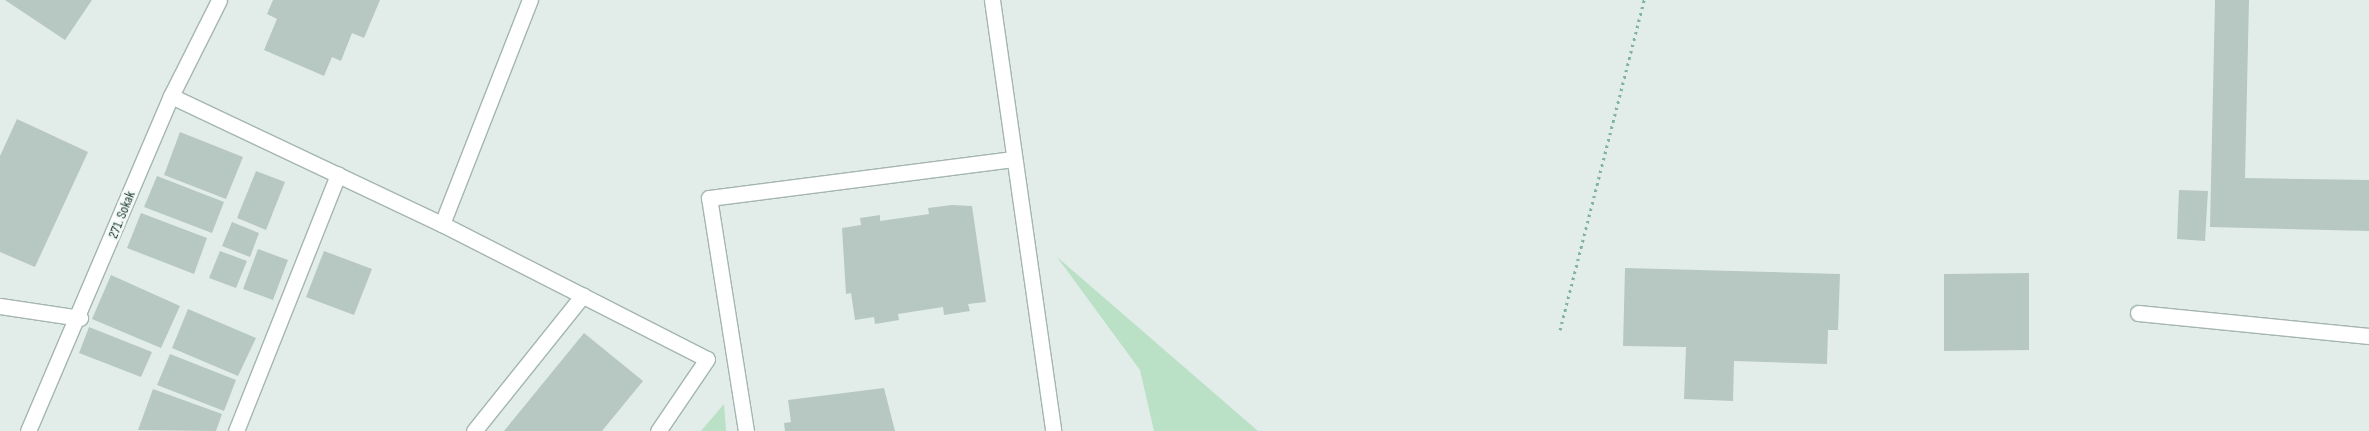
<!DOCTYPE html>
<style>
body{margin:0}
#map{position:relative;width:2369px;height:431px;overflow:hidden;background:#e2ede9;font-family:"Sofia Sans Condensed",sans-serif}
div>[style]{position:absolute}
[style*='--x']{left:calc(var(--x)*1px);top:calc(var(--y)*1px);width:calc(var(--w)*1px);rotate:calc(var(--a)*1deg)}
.green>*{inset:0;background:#bae0c6}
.building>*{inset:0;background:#b7c8c2}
.path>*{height:3px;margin-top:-1.5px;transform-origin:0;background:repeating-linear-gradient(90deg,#81b3a5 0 2.5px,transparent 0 6.5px)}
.roads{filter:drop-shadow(1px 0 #a4b5b1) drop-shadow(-1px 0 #a4b5b1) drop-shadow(0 1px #a4b5b1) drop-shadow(0 -1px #a4b5b1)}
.street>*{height:15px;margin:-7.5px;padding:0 7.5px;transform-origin:7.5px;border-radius:7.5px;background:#fff}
span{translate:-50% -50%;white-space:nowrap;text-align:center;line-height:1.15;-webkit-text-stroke:5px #f3f9f6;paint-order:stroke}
.street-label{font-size:14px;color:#213f39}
</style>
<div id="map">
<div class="green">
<div style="clip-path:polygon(1057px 257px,1258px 431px,1154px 431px,1140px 370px)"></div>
<div style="clip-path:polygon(724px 404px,726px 431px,701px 431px)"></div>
</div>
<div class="building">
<div style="clip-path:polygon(5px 0,92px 0,65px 40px)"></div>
<div style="clip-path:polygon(273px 0,380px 0,364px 38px,352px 33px,341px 61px,332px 57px,324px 76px,264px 50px,277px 19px,267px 14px)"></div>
<div style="clip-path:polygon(2215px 0,2249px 0,2245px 178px,2369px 180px,2369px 231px,2210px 227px)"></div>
<div style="clip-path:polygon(17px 119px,88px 152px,35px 267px,0 252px,0 156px)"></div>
<div style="clip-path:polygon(180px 132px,243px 157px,226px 199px,164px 175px)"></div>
<div style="clip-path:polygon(256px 171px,285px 182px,266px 230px,237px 218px)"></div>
<div style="clip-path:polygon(157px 176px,224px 202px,212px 233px,144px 207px)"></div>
<div style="clip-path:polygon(2179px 190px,2208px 191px,2205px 241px,2177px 239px)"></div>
<div style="clip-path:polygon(952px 205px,972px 206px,986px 302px,968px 304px,970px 311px,944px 315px,943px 307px,898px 314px,899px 320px,875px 324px,874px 317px,855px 320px,851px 293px,846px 294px,842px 228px,861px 225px,860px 218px,880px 215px,880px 221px,929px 214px,928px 208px)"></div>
<div style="clip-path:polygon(141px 213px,207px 238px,194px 274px,127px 248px)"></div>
<div style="clip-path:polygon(232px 222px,259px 233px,250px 257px,222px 246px)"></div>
<div style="clip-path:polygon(258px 249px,288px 260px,273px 300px,243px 289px)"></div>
<div style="clip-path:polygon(220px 251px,247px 261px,236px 288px,209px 278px)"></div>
<div style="clip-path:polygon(324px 251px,372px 269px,354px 315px,306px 297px)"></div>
<div style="clip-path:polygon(1625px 268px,1840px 274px,1838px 330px,1828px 330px,1827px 364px,1734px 361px,1733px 401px,1684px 399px,1686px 347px,1623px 346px)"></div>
<div style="clip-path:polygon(2029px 273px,2029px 350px,1944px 351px,1944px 274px)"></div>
<div style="clip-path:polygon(111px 275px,180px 306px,161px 348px,92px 319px)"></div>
<div style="clip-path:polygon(188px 309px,256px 338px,238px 376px,172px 348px)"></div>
<div style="clip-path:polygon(89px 327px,152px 352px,141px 377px,79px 353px)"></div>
<div style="clip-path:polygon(584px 333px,643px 381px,602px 431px,504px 431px)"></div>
<div style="clip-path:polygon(170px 354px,236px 380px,224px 411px,157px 385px)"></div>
<div style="clip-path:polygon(884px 388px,895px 431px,785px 431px,784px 423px,791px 422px,788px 400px)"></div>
<div style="clip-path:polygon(153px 389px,222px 414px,216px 431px,138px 430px)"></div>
</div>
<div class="path">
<div style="--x:1560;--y:330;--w:341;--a:-75.7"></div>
</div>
<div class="roads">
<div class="street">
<div style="--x:992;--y:0;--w:435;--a:81.9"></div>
<div style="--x:171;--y:96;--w:300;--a:25.3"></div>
<div style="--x:442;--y:224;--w:297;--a:27"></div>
<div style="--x:707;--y:359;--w:87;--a:124.2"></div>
<div style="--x:442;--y:224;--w:241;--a:-68.6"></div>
<div style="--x:0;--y:306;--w:81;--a:8.5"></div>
<div style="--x:2138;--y:313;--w:232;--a:5.7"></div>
<div style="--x:28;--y:431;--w:364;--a:-66.9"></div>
<div style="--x:171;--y:96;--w:107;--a:-63.4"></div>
<div style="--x:236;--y:431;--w:276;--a:-68.3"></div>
<div style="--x:474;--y:431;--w:174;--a:-51.3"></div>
<div style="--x:746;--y:431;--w:236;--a:-99"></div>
<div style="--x:709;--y:198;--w:305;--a:-7.3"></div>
</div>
</div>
<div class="street-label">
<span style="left:122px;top:215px;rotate:-68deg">271. Sokak</span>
</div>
</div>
